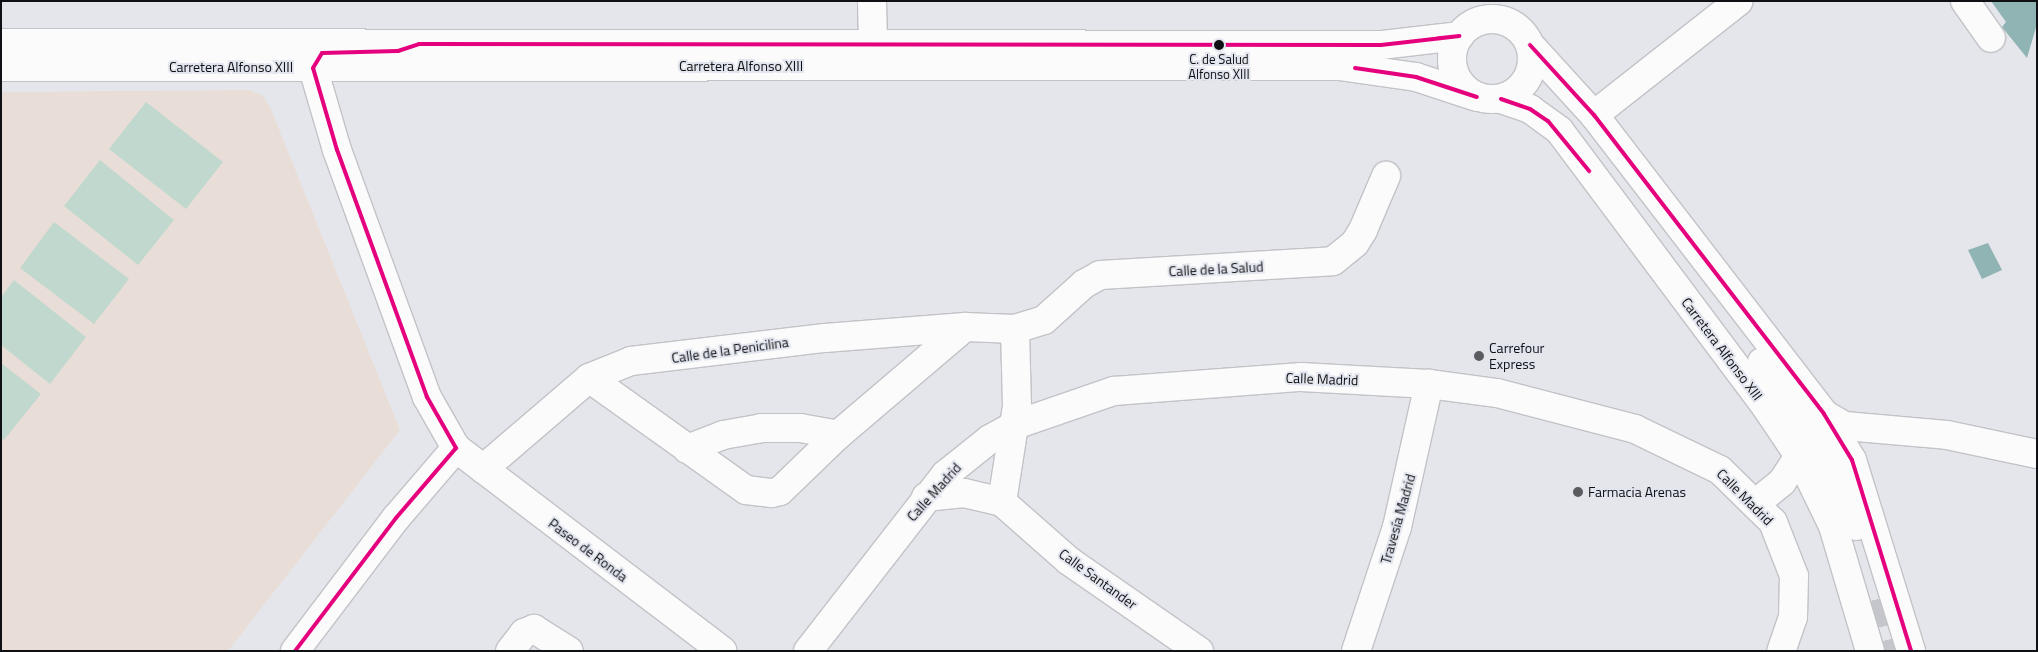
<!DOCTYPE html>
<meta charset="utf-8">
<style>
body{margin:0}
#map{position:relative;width:2038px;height:652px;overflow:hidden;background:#e5e6eb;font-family:"Titillium Web",sans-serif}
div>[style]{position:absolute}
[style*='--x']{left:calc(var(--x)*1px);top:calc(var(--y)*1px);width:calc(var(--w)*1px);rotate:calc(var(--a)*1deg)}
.education>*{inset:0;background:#e8ded7}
.green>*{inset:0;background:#c1d8ce}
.water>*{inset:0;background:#90b3b4}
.minor-tunnel>*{height:28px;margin-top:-14px;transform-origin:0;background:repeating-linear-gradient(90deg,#c5c6cb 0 28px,transparent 0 42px)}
.roads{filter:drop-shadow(1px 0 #c2c3c7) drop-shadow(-1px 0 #c2c3c7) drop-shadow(0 1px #c2c3c7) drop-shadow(0 -1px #c2c3c7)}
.minor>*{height:28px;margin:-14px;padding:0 14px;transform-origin:14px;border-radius:14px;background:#fbfbfc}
.minor>.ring{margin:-14px;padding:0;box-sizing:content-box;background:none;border:28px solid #fbfbfc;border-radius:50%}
.bus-1>*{height:4px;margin:-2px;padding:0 2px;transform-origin:2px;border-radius:2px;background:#e5007d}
.dots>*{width:14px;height:14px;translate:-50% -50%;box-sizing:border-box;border:2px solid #e2e5ee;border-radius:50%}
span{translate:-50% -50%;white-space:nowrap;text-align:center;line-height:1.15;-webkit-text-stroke:4px #e2e5ee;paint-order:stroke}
.bus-label{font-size:13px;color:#0f1013}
.street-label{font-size:14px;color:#0f1013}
.poi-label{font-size:14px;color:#0f1013}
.left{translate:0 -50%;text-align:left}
.frame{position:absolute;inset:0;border:2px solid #0f1013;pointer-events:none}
</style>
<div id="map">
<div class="education">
<div style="clip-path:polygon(249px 90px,263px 96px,270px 107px,400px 430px,228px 651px,1px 651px,1px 92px)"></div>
</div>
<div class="green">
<div style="clip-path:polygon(146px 102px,223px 162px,186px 209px,109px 149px)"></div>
<div style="clip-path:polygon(100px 160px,174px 220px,138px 265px,64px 206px)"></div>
<div style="clip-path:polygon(54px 222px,129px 279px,94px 324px,20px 268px)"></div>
<div style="clip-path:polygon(14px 280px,86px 337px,50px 384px,1px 345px,1px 297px)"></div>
<div style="clip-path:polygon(1px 363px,41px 394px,4px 440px,1px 438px)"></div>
</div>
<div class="water">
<div style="clip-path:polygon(1991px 1px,2037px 1px,2037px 24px,2027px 58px,2002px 27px,2006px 22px)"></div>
<div style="clip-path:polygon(1988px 243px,2002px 270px,1982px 279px,1968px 250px)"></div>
</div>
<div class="minor-tunnel">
<div style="--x:1882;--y:598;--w:55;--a:76.2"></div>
</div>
<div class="roads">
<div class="minor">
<div style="--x:872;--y:1;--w:41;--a:88.6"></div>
<div style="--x:1965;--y:1;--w:45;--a:54.9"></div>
<div class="ring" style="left:1452px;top:19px;width:52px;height:52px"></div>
<div style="--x:1;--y:43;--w:1380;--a:0.08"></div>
<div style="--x:1381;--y:45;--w:79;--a:-6.6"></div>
<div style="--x:1530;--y:45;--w:95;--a:47.6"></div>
<div style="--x:1594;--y:115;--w:377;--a:52.4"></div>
<div style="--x:1824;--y:414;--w:54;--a:58.7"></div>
<div style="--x:1852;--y:460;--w:200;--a:72.8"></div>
<div style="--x:322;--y:53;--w:17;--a:121"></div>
<div style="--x:313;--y:68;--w:85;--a:73.7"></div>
<div style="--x:337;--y:150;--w:263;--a:70"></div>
<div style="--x:427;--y:397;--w:59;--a:60.4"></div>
<div style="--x:456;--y:448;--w:335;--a:37.3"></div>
<div style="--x:1;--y:67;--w:1338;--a:-0.04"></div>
<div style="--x:1339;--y:66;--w:78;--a:8.1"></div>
<div style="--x:1416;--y:77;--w:64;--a:18.2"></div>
<div style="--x:1501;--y:99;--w:31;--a:19"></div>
<div style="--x:1530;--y:109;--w:36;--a:36"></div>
<div style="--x:1559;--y:130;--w:346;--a:53.2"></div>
<div style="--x:1766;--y:407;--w:59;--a:56"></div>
<div style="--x:1799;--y:456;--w:78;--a:64.1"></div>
<div style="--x:1833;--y:526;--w:130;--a:73.5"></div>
<div style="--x:1594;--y:115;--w:184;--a:-38.2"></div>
<div style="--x:1762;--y:362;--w:72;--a:54.6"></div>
<div style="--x:1804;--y:421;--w:48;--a:60.3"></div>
<div style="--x:1828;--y:463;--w:69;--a:66"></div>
<div style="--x:589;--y:378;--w:193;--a:35.5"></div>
<div style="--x:746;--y:490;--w:26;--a:7"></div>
<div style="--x:772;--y:493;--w:8;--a:-14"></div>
<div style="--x:780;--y:491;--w:81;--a:-44"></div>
<div style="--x:838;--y:435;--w:167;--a:-40.4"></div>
<div style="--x:1824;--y:414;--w:24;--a:30"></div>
<div style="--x:1845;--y:426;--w:102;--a:5"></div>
<div style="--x:1947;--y:435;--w:92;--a:11.9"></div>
<div style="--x:687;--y:449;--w:39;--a:-21"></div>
<div style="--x:723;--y:435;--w:39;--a:-10"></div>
<div style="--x:761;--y:428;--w:39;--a:0"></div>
<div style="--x:800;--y:428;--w:39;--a:10"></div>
<div style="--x:483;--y:469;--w:140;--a:-40.6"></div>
<div style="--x:589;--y:378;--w:45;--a:-22"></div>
<div style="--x:631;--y:361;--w:195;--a:-6.8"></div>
<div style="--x:825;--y:338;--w:140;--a:-4.5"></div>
<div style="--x:965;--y:327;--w:50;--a:2.3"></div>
<div style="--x:1015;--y:329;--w:30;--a:-17"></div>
<div style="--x:1044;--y:320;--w:54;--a:-42"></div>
<div style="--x:1084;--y:284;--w:18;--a:-29"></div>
<div style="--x:1100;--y:275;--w:233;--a:-3.4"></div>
<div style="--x:1333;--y:261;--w:28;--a:-39"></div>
<div style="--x:1355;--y:243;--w:15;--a:-58"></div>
<div style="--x:1363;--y:230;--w:59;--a:-66.9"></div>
<div style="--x:926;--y:497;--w:38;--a:-6"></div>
<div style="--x:964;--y:493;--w:39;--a:13"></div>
<div style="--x:1002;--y:502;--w:89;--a:41.4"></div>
<div style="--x:1069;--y:561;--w:158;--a:34.7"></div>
<div style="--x:1002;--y:502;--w:97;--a:-81.1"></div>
<div style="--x:1017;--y:406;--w:77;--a:-91.5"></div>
<div style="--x:1755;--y:504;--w:35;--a:-39"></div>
<div style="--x:1782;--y:482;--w:31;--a:-57"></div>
<div style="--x:295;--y:651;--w:167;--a:-52.8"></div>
<div style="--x:396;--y:518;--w:92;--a:-49.4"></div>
<div style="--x:510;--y:651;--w:23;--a:-52"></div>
<div style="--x:524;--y:633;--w:11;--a:-22"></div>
<div style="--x:534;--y:629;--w:41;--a:32.2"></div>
<div style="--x:808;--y:651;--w:223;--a:-52.1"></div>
<div style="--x:945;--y:475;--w:58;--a:-38.7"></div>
<div style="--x:990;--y:439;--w:29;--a:-29"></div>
<div style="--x:1015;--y:425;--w:105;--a:-19"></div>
<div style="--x:1114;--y:391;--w:188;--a:-4.3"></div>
<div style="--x:1301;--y:377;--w:128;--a:3.1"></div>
<div style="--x:1429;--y:384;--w:69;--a:7.5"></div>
<div style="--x:1497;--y:393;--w:143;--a:14.6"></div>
<div style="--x:1635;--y:429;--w:94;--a:25.8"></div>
<div style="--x:1720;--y:470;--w:74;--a:44.5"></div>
<div style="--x:1773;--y:522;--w:58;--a:68.7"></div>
<div style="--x:1794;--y:576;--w:41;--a:91.4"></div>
<div style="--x:1793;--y:617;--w:36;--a:109"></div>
<div style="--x:1356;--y:651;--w:131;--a:-71.7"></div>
<div style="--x:1397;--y:527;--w:147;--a:-77.4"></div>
</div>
</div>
<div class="bus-1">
<div style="--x:1530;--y:45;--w:95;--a:47.6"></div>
<div style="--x:1594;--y:115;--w:377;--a:52.4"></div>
<div style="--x:1824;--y:414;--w:54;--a:58.7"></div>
<div style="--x:1852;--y:460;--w:200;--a:72.8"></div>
<div style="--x:1355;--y:68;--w:62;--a:8.4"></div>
<div style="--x:1416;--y:77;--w:64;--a:18.2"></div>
<div style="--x:1501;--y:99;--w:31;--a:19"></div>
<div style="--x:1530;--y:109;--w:22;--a:34"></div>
<div style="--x:1548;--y:121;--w:65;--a:50.6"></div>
<div style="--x:456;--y:448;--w:59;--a:-119.6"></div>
<div style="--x:427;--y:397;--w:263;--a:-110"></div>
<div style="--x:337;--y:150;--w:85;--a:-106.3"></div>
<div style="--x:313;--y:68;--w:17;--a:-59"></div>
<div style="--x:322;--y:53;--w:76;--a:-1.5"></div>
<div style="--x:398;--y:51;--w:22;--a:-18"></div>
<div style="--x:419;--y:44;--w:962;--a:0.06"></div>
<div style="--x:1381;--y:45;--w:79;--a:-6.6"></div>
<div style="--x:295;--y:651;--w:167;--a:-52.8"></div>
<div style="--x:396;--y:518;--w:92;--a:-49.4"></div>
</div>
<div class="dots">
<div style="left:1219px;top:45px;background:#0f1013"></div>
<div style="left:1479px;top:356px;background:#5a5b5f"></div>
<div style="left:1578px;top:492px;background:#5a5b5f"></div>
</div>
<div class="bus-label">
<span style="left:1219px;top:67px">C. de Salud<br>Alfonso XIII</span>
</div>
<div class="street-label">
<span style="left:741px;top:66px">Carretera Alfonso XIII</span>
<span style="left:231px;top:67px">Carretera Alfonso XIII</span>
<span style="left:1216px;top:269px;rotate:-3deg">Calle de la Salud</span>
<span style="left:1722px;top:349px;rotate:53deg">Carretera Alfonso XIII</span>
<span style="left:730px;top:350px;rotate:-8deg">Calle de la Penicilina</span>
<span style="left:1322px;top:379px;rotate:2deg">Calle Madrid</span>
<span style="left:934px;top:492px;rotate:-48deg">Calle Madrid</span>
<span style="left:1745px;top:497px;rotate:45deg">Calle Madrid</span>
<span style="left:1398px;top:519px;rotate:-74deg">Travesía Madrid</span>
<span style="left:588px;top:550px;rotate:37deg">Paseo de Ronda</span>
<span style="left:1098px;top:579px;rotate:36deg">Calle Santander</span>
</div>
<div class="poi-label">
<span class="left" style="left:1489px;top:356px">Carrefour<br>Express</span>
<span class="left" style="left:1588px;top:492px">Farmacia Arenas</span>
</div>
<div class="frame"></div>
</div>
